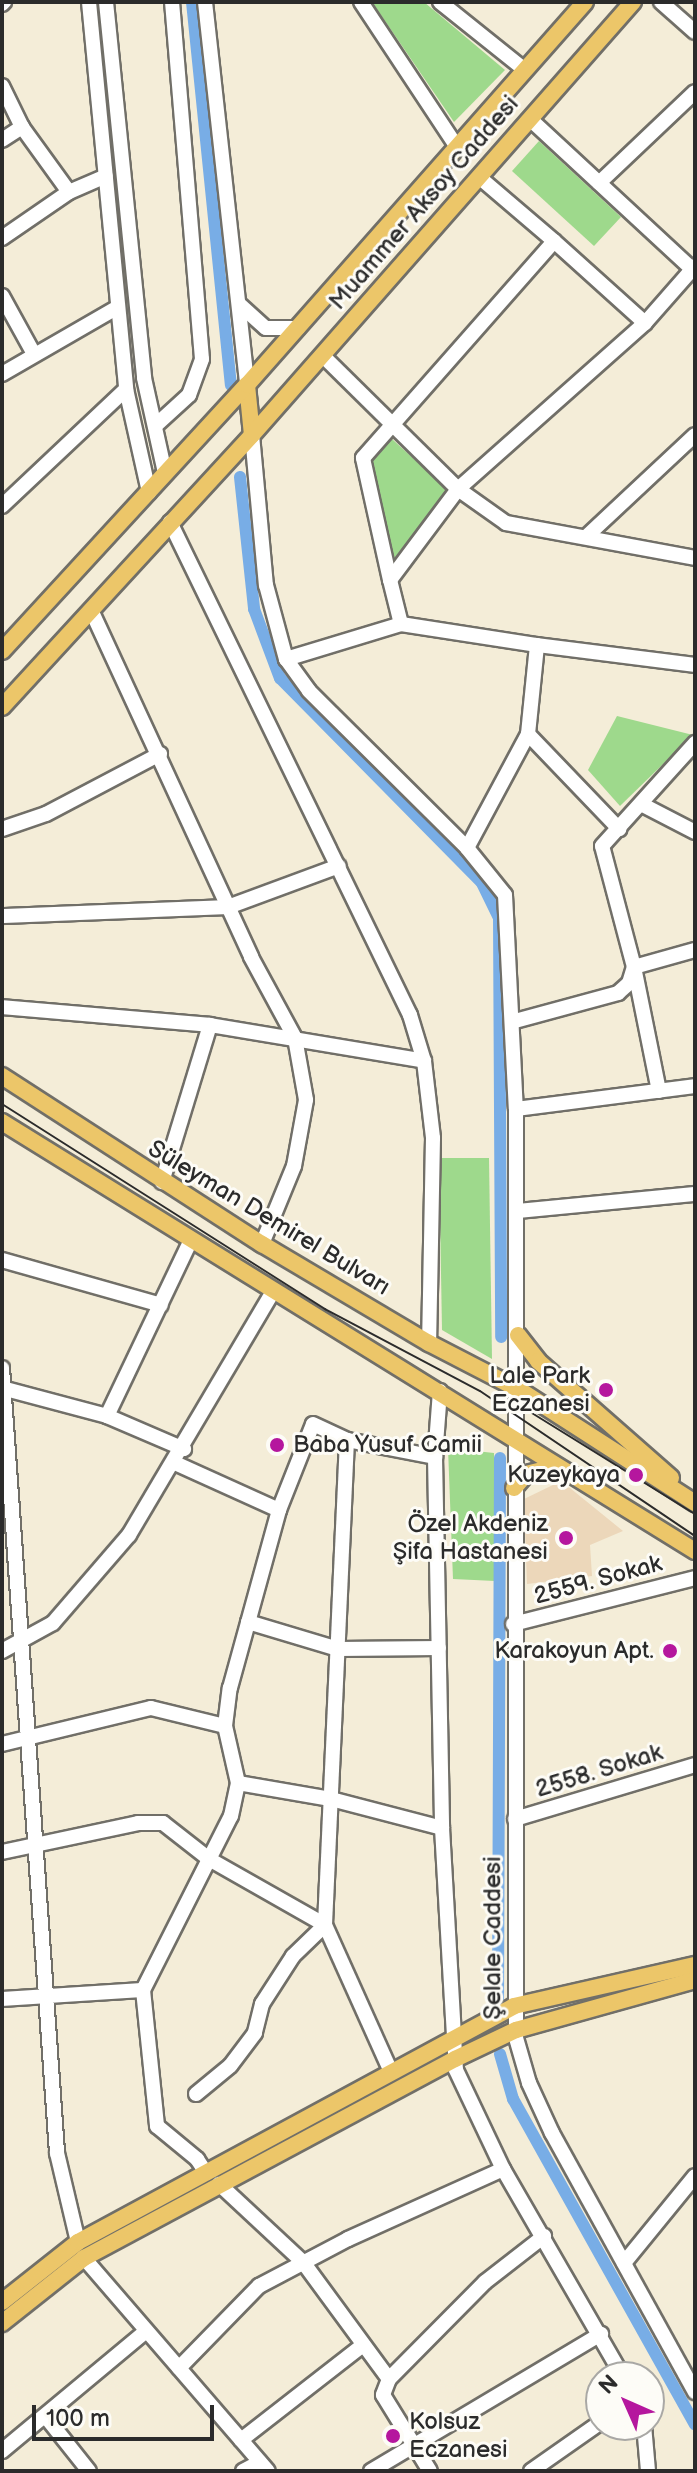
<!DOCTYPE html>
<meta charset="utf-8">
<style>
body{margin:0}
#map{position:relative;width:697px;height:2473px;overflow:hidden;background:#f4edd8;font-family:"Balsamiq Sans",sans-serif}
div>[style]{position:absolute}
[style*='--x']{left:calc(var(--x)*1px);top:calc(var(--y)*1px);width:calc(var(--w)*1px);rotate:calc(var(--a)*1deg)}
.built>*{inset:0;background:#ecd7ba}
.green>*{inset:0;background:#9ed98c}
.canal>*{height:12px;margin:-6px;padding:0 6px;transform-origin:6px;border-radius:6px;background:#78ade6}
.roads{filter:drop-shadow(2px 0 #716f68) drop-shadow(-2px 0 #716f68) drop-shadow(0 2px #716f68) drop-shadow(0 -2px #716f68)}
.minor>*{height:14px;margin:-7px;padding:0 7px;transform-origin:7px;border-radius:7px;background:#fff}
.major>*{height:16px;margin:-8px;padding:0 8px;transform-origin:8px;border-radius:8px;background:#ecc669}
.tram>*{height:2px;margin:-1px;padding:0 1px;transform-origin:1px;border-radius:1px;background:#2b2b2b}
.dots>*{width:22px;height:22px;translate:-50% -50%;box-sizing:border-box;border:4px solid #fdfcf7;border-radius:50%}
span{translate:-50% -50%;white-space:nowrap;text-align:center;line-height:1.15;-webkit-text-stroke:6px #fdfcf7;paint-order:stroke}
.street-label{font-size:24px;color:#2b2b2b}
.poi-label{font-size:24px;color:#2b2b2b}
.right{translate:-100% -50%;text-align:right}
.left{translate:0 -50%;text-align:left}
.frame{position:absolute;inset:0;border:4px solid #2b2b2b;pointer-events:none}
.north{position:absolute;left:585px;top:2361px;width:80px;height:80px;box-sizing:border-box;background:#fdfcf7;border:2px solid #a9a8a5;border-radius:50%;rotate:315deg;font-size:22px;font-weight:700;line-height:32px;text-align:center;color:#2b2b2b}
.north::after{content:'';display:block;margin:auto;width:28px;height:36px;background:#b5179e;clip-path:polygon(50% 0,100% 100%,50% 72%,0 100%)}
.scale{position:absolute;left:32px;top:2405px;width:182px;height:36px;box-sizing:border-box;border:4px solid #2b2b2b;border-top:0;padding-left:10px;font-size:24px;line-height:28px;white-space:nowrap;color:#2b2b2b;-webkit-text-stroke:6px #fdfcf7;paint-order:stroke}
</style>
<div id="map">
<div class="built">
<div style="clip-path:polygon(555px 1484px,570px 1488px,623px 1531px,590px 1545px,592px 1576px,527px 1584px,524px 1499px)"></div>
</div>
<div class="green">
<div style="clip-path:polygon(372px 2px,424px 2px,505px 70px,454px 122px)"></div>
<div style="clip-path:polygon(539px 141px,621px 217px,594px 246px,512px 171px)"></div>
<div style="clip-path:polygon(392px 439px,448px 490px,393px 560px,372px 461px)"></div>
<div style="clip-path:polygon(617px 716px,693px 735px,620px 806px,588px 770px)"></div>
<div style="clip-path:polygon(439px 1158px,489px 1158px,492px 1359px,442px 1330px)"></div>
<div style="clip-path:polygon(448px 1448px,494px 1453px,495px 1581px,453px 1579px)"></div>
</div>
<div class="canal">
<div style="--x:192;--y:2;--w:385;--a:84.2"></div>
<div style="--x:240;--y:477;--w:133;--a:83.9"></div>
<div style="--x:254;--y:609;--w:74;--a:69.4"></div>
<div style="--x:280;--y:678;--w:288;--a:45.4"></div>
<div style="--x:482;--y:883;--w:39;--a:64"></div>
<div style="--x:499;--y:918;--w:419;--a:89.7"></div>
<div style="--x:498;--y:2006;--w:548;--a:-89.79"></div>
<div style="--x:500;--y:2054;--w:47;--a:73.9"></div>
<div style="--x:513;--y:2099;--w:373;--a:60.8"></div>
</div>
<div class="roads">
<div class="minor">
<div style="--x:89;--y:2;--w:389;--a:84.5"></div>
<div style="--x:126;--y:389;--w:106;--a:77.4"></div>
<div style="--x:106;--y:2;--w:378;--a:84.2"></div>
<div style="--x:144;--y:378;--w:97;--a:77.5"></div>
<div style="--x:205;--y:2;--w:385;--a:83.7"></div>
<div style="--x:361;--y:2;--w:174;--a:56.5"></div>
<div style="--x:440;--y:2;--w:109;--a:38.7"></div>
<div style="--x:661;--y:2;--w:45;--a:41.4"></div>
<div style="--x:2;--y:4;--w:3;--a:-45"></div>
<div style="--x:2;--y:86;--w:46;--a:64"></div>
<div style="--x:22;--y:127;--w:80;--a:54.1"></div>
<div style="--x:530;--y:119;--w:225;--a:42.8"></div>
<div style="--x:2;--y:140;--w:24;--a:-33"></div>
<div style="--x:599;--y:183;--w:132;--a:-43.5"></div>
<div style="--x:2;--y:238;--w:81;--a:-34.5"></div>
<div style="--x:69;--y:192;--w:40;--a:-23.4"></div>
<div style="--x:2;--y:296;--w:66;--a:61.1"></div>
<div style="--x:239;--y:304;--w:36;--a:42"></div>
<div style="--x:266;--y:328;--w:32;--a:0"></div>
<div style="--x:645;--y:323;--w:76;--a:-48.7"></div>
<div style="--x:322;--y:355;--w:191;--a:44.6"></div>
<div style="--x:458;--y:489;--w:59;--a:35.3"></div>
<div style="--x:506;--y:523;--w:192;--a:10.5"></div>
<div style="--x:2;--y:374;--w:134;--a:-30"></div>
<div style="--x:155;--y:426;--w:46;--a:-42.4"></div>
<div style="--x:189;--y:395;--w:38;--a:-70"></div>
<div style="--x:202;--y:359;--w:358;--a:-94.8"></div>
<div style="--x:252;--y:435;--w:151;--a:84.7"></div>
<div style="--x:266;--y:585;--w:77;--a:74.9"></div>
<div style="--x:286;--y:659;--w:39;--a:54"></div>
<div style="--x:309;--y:691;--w:223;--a:44.8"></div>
<div style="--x:467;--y:848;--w:60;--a:51"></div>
<div style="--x:505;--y:895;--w:214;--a:87.1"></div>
<div style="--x:516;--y:1109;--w:929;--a:90"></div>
<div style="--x:516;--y:2038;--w:47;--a:73.9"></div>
<div style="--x:529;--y:2083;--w:55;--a:65.3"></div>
<div style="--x:552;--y:2133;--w:296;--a:61.1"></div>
<div style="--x:2;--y:506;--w:170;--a:-43.3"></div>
<div style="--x:170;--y:522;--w:548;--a:64.04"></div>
<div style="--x:410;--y:1015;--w:48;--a:73.1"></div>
<div style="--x:424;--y:1061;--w:78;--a:83.3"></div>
<div style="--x:433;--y:1138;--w:205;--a:91.1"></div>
<div style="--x:588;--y:535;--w:146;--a:-43.1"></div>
<div style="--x:390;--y:580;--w:125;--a:-102.5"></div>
<div style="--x:363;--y:458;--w:289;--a:-48.6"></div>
<div style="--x:554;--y:241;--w:99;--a:-139.5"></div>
<div style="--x:91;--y:610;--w:382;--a:65.2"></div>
<div style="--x:251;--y:957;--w:92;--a:61.5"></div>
<div style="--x:295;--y:1038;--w:63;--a:79.9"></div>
<div style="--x:306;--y:1100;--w:67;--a:100.3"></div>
<div style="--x:294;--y:1166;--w:84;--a:112.3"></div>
<div style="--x:401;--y:624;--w:45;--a:-104"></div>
<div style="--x:390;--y:580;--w:114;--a:-53.2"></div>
<div style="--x:458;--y:489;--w:250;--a:-41.6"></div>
<div style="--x:645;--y:323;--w:122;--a:-138"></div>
<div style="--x:286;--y:659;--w:120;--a:-16.9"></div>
<div style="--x:401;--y:624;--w:138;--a:8.8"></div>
<div style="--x:528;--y:734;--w:132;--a:46.2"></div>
<div style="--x:641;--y:804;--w:61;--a:27.4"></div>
<div style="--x:2;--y:829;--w:46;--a:-18.8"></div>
<div style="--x:46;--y:814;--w:129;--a:-27.8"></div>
<div style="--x:467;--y:848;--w:129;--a:-61.8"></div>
<div style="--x:528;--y:734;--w:89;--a:-84.2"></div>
<div style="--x:537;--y:645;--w:159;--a:7.2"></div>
<div style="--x:2;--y:916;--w:226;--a:-2.3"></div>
<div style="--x:228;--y:907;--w:118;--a:-20.3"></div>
<div style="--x:2;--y:1007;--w:209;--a:4.9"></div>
<div style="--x:210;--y:1025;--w:217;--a:9.5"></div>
<div style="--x:515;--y:1021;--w:107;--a:-15.2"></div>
<div style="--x:618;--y:993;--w:15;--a:-42"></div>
<div style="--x:629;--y:983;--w:17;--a:-73"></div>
<div style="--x:634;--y:967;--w:63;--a:-15.6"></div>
<div style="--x:659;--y:1091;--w:126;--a:-101.4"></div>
<div style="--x:634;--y:967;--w:125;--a:-104.8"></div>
<div style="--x:602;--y:846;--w:139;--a:-47.9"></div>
<div style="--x:516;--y:1109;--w:180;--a:-7.3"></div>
<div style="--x:162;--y:1182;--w:164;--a:-73"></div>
<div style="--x:517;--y:1211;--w:179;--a:-5.5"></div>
<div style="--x:2;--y:1260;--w:165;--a:15.8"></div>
<div style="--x:2;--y:1368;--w:787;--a:85.99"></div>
<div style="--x:57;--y:2153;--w:91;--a:76.7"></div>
<div style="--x:2;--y:1388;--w:109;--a:14.9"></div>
<div style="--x:107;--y:1416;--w:84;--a:23.2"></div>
<div style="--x:440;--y:1391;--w:66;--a:94.3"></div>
<div style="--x:435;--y:1457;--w:371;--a:88.9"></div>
<div style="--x:442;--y:1828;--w:242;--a:86.7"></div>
<div style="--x:456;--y:2070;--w:110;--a:64.6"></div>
<div style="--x:503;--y:2169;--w:240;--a:60"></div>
<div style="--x:107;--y:1416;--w:193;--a:-64.5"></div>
<div style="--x:347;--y:1440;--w:485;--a:92.6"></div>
<div style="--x:325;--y:1925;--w:161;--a:65.8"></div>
<div style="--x:175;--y:1463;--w:114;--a:24.3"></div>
<div style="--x:248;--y:1622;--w:94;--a:16.7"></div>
<div style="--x:338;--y:1649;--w:101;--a:-0.6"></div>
<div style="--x:513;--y:1624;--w:188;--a:-14.2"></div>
<div style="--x:2;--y:1651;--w:58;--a:-28.8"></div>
<div style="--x:53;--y:1623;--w:116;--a:-49.2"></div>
<div style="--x:129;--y:1535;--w:281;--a:-59.4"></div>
<div style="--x:2;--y:1744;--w:153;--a:-13.6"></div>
<div style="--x:151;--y:1708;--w:76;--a:13.7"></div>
<div style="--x:238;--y:1783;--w:94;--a:9.8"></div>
<div style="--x:331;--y:1799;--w:115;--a:14.6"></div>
<div style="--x:515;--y:1819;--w:188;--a:-16.7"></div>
<div style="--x:2;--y:1852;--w:139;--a:-12"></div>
<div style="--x:138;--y:1823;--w:25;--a:0"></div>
<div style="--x:163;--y:1823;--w:58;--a:38"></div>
<div style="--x:209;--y:1859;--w:133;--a:29.6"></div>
<div style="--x:325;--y:1925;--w:45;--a:135.9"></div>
<div style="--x:293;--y:1956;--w:57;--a:122.9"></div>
<div style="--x:262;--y:2004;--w:30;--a:104"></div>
<div style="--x:255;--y:2033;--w:41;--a:127.1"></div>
<div style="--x:230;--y:2066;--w:44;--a:140.5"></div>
<div style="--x:143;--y:1990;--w:137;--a:84.1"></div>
<div style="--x:157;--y:2126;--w:52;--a:39.5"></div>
<div style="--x:197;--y:2159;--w:17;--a:57"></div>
<div style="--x:2;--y:1999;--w:141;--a:-3.7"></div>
<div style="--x:143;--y:1990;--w:195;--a:-63.2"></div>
<div style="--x:231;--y:1816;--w:34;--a:-78"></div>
<div style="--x:238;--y:1783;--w:58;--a:-102.8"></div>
<div style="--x:225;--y:1726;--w:38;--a:-83"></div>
<div style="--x:230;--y:1688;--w:185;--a:-74.6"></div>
<div style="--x:279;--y:1510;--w:92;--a:-68.4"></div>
<div style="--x:313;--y:1424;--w:38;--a:25"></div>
<div style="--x:347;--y:1440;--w:90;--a:10.9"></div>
<div style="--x:219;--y:2184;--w:115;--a:42.9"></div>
<div style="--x:303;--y:2262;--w:145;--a:53.7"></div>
<div style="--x:389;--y:2379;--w:17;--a:111"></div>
<div style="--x:383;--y:2395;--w:89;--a:58.3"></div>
<div style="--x:84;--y:2258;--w:281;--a:49.2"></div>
<div style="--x:624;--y:2263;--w:112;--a:-50.8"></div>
<div style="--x:179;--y:2368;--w:115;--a:-45.7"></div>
<div style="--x:259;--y:2286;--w:101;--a:-27.8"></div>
<div style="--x:348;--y:2239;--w:170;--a:-24.3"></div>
<div style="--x:389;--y:2379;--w:136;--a:-45.3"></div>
<div style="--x:485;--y:2282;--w:75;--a:-37.9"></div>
<div style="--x:46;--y:2417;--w:69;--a:51.5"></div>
<div style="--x:644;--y:2425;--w:46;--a:85"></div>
<div style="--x:241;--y:2440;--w:155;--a:-37.9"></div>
<div style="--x:2;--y:2451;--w:187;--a:-39.8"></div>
<div style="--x:243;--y:2471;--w:19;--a:-28"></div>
<div style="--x:371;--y:2471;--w:268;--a:-30.8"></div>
<div style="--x:531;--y:2471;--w:85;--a:-35"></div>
</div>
<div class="major">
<div style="--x:247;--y:385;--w:50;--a:84.3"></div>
<div style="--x:2;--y:651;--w:362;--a:-47.4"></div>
<div style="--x:247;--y:385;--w:511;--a:-48.57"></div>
<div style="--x:2;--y:707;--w:369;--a:-47.4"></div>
<div style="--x:252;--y:435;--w:577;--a:-48.66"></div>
<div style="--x:2;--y:1076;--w:310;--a:32.9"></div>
<div style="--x:262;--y:1244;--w:194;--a:30.7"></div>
<div style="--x:429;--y:1343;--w:100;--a:27.3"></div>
<div style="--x:518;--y:1389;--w:211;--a:32.8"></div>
<div style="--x:2;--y:1122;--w:815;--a:31.76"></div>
<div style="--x:518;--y:1335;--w:33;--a:52"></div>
<div style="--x:538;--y:1361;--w:177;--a:41.3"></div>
<div style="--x:514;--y:1488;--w:18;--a:-49"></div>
<div style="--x:526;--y:1474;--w:32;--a:-14"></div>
<div style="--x:2;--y:2302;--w:97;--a:-38.3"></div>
<div style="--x:78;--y:2242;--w:496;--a:-28.4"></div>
<div style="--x:514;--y:2006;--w:186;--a:-12.8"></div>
<div style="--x:2;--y:2323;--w:105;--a:-38.4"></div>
<div style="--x:84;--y:2258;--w:421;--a:-28.2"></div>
<div style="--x:455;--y:2059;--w:68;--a:-25.4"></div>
<div style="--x:516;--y:2030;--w:186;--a:-15.6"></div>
</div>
</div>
<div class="tram">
<div style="--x:2;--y:1104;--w:383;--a:32.4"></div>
<div style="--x:325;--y:1309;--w:175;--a:27.9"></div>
<div style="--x:480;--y:1391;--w:259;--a:34"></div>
<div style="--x:498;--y:1392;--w:232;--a:31.8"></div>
</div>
<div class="dots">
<div style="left:606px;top:1390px;background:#b5179e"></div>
<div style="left:277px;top:1445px;background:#b5179e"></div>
<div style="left:636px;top:1475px;background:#b5179e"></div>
<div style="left:566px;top:1538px;background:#b5179e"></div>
<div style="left:670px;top:1651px;background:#b5179e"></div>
<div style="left:393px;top:2436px;background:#b5179e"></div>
</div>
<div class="street-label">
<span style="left:424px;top:203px;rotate:-49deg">Muammer Aksoy Caddesi</span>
<span style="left:269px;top:1218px;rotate:31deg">Süleyman Demirel Bulvarı</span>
<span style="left:598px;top:1580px;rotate:-15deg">2559. Sokak</span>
<span style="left:599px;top:1771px;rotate:-17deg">2558. Sokak</span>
<span style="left:493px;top:1938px;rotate:-90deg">Şelale Caddesi</span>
</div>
<div class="poi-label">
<span class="right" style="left:590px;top:1390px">Lale Park<br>Eczanesi</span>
<span class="left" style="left:293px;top:1445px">Baba Yusuf Camii</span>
<span class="right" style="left:620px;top:1475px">Kuzeykaya</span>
<span class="right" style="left:548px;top:1538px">Özel Akdeniz<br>Şifa Hastanesi</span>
<span class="right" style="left:654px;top:1651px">Karakoyun Apt.</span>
<span class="left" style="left:409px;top:2436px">Kolsuz<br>Eczanesi</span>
</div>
<div class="frame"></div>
<div class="north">N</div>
<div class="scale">100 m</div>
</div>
